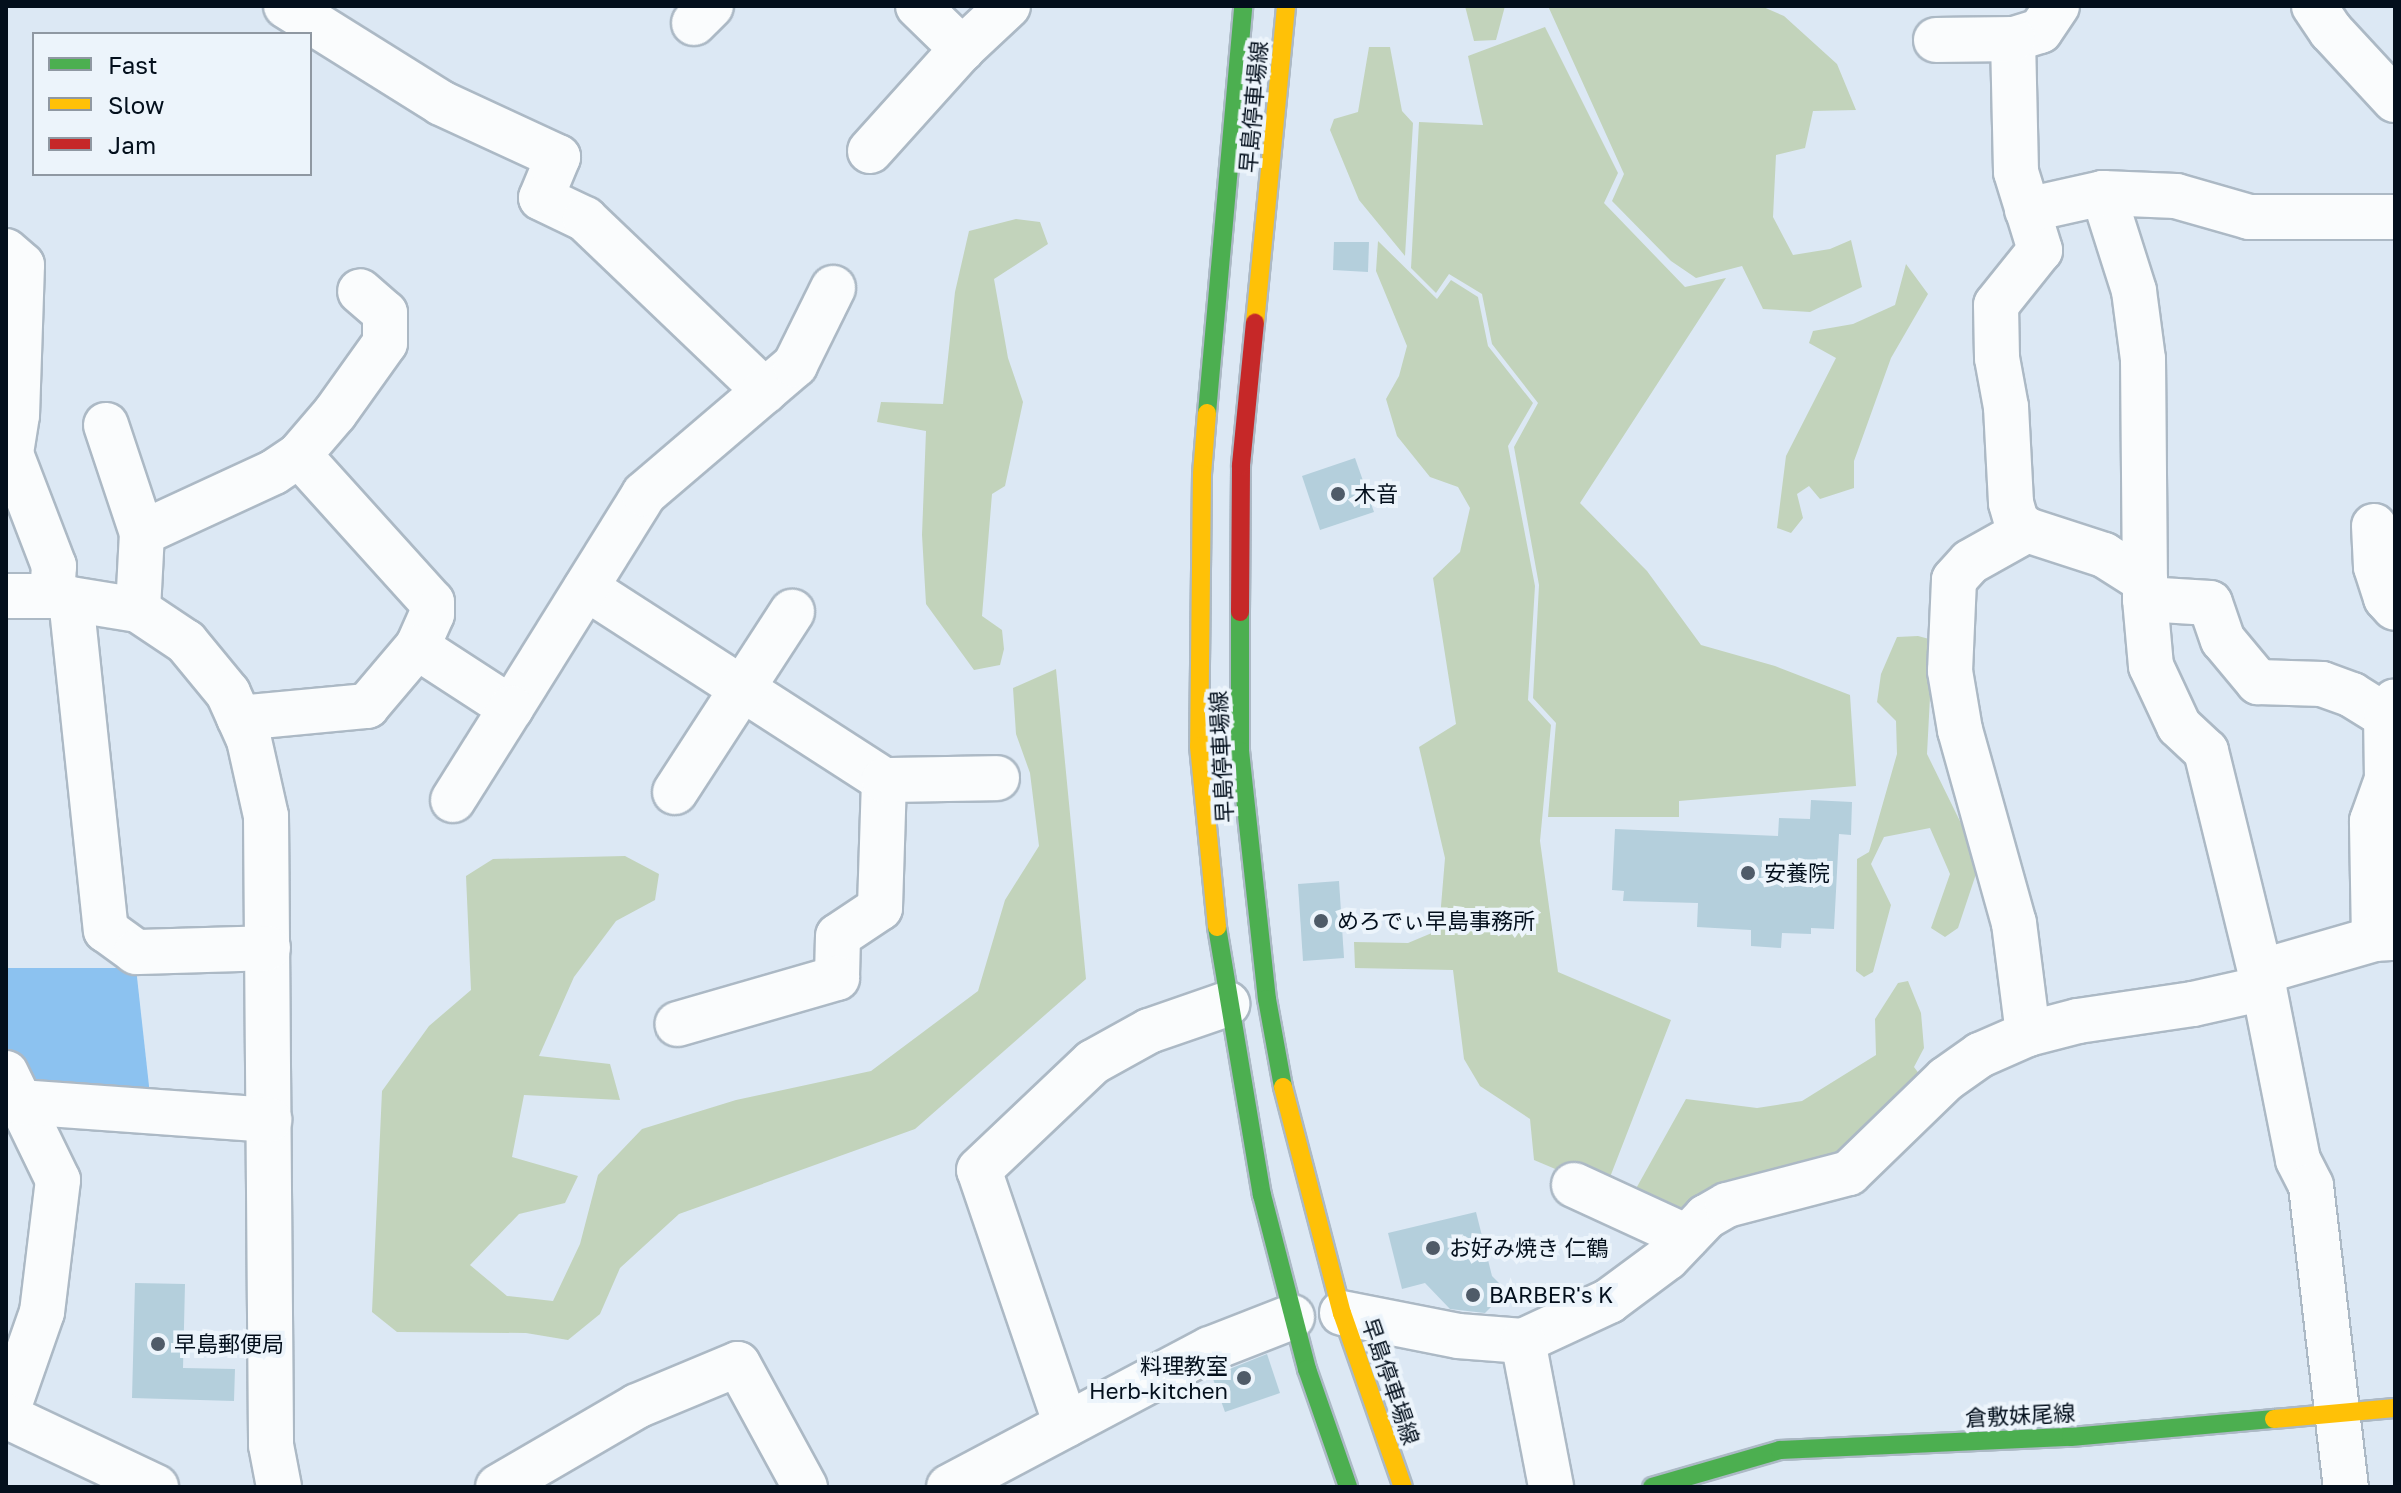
<!DOCTYPE html>
<meta charset="utf-8">
<style>
body{margin:0}
#map{position:relative;width:2401px;height:1493px;overflow:hidden;background:#dce8f4;font-family:"Golos Text","Noto Sans JP",sans-serif}
div>[style]{position:absolute}
[style*='--x']{left:calc(var(--x)*1px);top:calc(var(--y)*1px);width:calc(var(--w)*1px);rotate:calc(var(--a)*1deg)}
.green>*{inset:0;background:#c2d3bb}
.water>*{inset:0;background:#8cc2f0}
.building>*{inset:0;background:#b4cfdc}
.roads{filter:drop-shadow(2px 0 #acb9c5) drop-shadow(-2px 0 #acb9c5) drop-shadow(0 2px #acb9c5) drop-shadow(0 -2px #acb9c5)}
.street>*{height:44px;margin:-22px;padding:0 22px;transform-origin:22px;border-radius:22px;background:#fafcfd}
.fast>*{height:18px;margin:-9px;padding:0 9px;transform-origin:9px;border-radius:9px;background:#4caf50}
.slow>*{height:18px;margin:-9px;padding:0 9px;transform-origin:9px;border-radius:9px;background:#ffc107}
.jam>*{height:18px;margin:-9px;padding:0 9px;transform-origin:9px;border-radius:9px;background:#c62828}
.dots>*{width:22px;height:22px;translate:-50% -50%;box-sizing:border-box;border:4px solid #ecf4fb;border-radius:50%}
span{translate:-50% -50%;white-space:nowrap;text-align:center;line-height:1.15;-webkit-text-stroke:8px #ecf4fb;paint-order:stroke}
.street-label{font-size:22px;color:#030f1c}
.poi-label{font-size:22px;color:#030f1c}
.left{translate:0 -50%;text-align:left}
.right{translate:-100% -50%;text-align:right}
.frame{position:absolute;inset:0;border:8px solid #030f1c;pointer-events:none}
.legend{position:absolute;left:32px;top:32px;width:280px;height:144px;box-sizing:border-box;background:#ecf4fb;border:2px solid #8f98a2;margin:0;padding:10px 14px;list-style:none;font-size:24px;color:#030f1c}
.legend li{display:flex;align-items:center;gap:16px;height:40px}
.legend b{width:40px;border:2px solid #8f98a2}
</style>
<div id="map">
<div class="green">
<div style="clip-path:polygon(1465px 6px,1505px 6px,1496px 40px,1474px 41px)"></div>
<div style="clip-path:polygon(1548px 6px,1761px 6px,1784px 16px,1837px 64px,1856px 110px,1813px 111px,1805px 148px,1776px 155px,1773px 217px,1793px 255px,1830px 249px,1851px 240px,1862px 287px,1810px 312px,1763px 309px,1742px 266px,1696px 278px,1671px 261px,1612px 201px,1624px 174px)"></div>
<div style="clip-path:polygon(1545px 27px,1618px 173px,1604px 203px,1685px 287px,1726px 278px,1580px 503px,1647px 571px,1701px 645px,1775px 666px,1850px 695px,1856px 786px,1679px 801px,1679px 817px,1548px 817px,1556px 723px,1533px 698px,1539px 585px,1514px 447px,1538px 403px,1492px 344px,1482px 294px,1449px 274px,1436px 293px,1411px 268px,1419px 122px,1483px 125px,1468px 56px)"></div>
<div style="clip-path:polygon(1369px 47px,1390px 47px,1402px 111px,1413px 123px,1405px 256px,1359px 200px,1330px 130px,1334px 119px,1358px 112px)"></div>
<div style="clip-path:polygon(1016px 219px,1040px 222px,1048px 244px,994px 279px,1008px 358px,1023px 402px,1005px 486px,992px 494px,982px 616px,1002px 630px,1004px 649px,1000px 665px,974px 670px,926px 604px,922px 535px,926px 431px,877px 422px,881px 402px,943px 404px,955px 292px,969px 231px)"></div>
<div style="clip-path:polygon(1378px 241px,1437px 299px,1451px 280px,1478px 297px,1488px 346px,1533px 403px,1508px 446px,1535px 586px,1528px 700px,1551px 725px,1540px 841px,1558px 972px,1671px 1020px,1605px 1190px,1534px 1160px,1530px 1119px,1480px 1086px,1464px 1059px,1453px 970px,1355px 968px,1354px 942px,1408px 943px,1439px 930px,1445px 858px,1419px 747px,1456px 724px,1433px 578px,1460px 552px,1470px 508px,1458px 487px,1430px 477px,1397px 436px,1386px 399px,1399px 376px,1407px 346px,1376px 271px)"></div>
<div style="clip-path:polygon(1906px 264px,1928px 294px,1891px 358px,1854px 461px,1854px 488px,1820px 499px,1809px 486px,1797px 494px,1803px 518px,1791px 533px,1777px 528px,1786px 456px,1836px 358px,1809px 343px,1813px 331px,1853px 324px,1895px 305px)"></div>
<div style="clip-path:polygon(1918px 636px,1933px 640px,1927px 754px,1980px 862px,1958px 928px,1945px 937px,1931px 928px,1950px 874px,1930px 828px,1884px 837px,1871px 864px,1891px 905px,1873px 972px,1864px 977px,1856px 971px,1857px 859px,1869px 852px,1897px 754px,1896px 721px,1877px 702px,1881px 674px,1897px 637px)"></div>
<div style="clip-path:polygon(1056px 669px,1086px 979px,915px 1129px,679px 1214px,620px 1268px,600px 1314px,568px 1340px,526px 1333px,397px 1332px,372px 1312px,382px 1091px,429px 1026px,471px 990px,466px 876px,493px 859px,625px 856px,659px 874px,655px 900px,616px 921px,574px 977px,539px 1056px,610px 1064px,620px 1100px,524px 1095px,512px 1157px,578px 1176px,565px 1203px,519px 1214px,470px 1265px,507px 1296px,553px 1301px,580px 1244px,598px 1175px,642px 1129px,736px 1100px,871px 1071px,978px 991px,1005px 900px,1039px 846px,1030px 773px,1016px 734px,1013px 688px)"></div>
<div style="clip-path:polygon(1908px 981px,1921px 1013px,1924px 1048px,1914px 1067px,1923px 1079px,1839px 1165px,1693px 1216px,1633px 1194px,1686px 1099px,1757px 1108px,1802px 1101px,1876px 1055px,1875px 1019px,1898px 983px)"></div>
</div>
<div class="water">
<div style="clip-path:polygon(6px 968px,136px 968px,151px 1104px,26px 1089px,6px 1048px)"></div>
</div>
<div class="building">
<div style="clip-path:polygon(1334px 242px,1369px 242px,1368px 272px,1333px 270px)"></div>
<div style="clip-path:polygon(1355px 458px,1374px 512px,1320px 530px,1302px 476px)"></div>
<div style="clip-path:polygon(1811px 800px,1852px 802px,1851px 835px,1839px 834px,1834px 929px,1811px 928px,1811px 934px,1782px 933px,1781px 948px,1751px 946px,1751px 930px,1697px 927px,1698px 903px,1623px 901px,1624px 891px,1612px 890px,1615px 829px,1778px 836px,1779px 818px,1810px 819px)"></div>
<div style="clip-path:polygon(1339px 881px,1344px 958px,1303px 961px,1298px 884px)"></div>
<div style="clip-path:polygon(1476px 1212px,1492px 1276px,1507px 1291px,1485px 1313px,1450px 1309px,1425px 1283px,1402px 1289px,1388px 1233px)"></div>
<div style="clip-path:polygon(135px 1283px,185px 1284px,183px 1368px,235px 1369px,234px 1401px,132px 1398px)"></div>
<div style="clip-path:polygon(1267px 1354px,1280px 1393px,1225px 1412px,1212px 1376px)"></div>
</div>
<div class="roads">
<div class="street">
<div style="--x:286;--y:6;--w:183;--a:32"></div>
<div style="--x:441;--y:103;--w:129;--a:24.8"></div>
<div style="--x:558;--y:157;--w:44;--a:112.5"></div>
<div style="--x:541;--y:198;--w:49;--a:25.5"></div>
<div style="--x:585;--y:219;--w:249;--a:43.7"></div>
<div style="--x:918;--y:6;--w:62;--a:44.3"></div>
<div style="--x:962;--y:49;--w:63;--a:-43.1"></div>
<div style="--x:2057;--y:6;--w:30;--a:124"></div>
<div style="--x:2040;--y:31;--w:28;--a:163"></div>
<div style="--x:2013;--y:39;--w:133;--a:88.7"></div>
<div style="--x:2016;--y:172;--w:82;--a:72.9"></div>
<div style="--x:2040;--y:250;--w:70;--a:128.7"></div>
<div style="--x:1996;--y:305;--w:53;--a:88.9"></div>
<div style="--x:1997;--y:358;--w:50;--a:79.6"></div>
<div style="--x:2006;--y:407;--w:96;--a:87"></div>
<div style="--x:2011;--y:503;--w:19;--a:74"></div>
<div style="--x:2016;--y:521;--w:14;--a:39"></div>
<div style="--x:2027;--y:530;--w:81;--a:18"></div>
<div style="--x:2104;--y:555;--w:49;--a:32.4"></div>
<div style="--x:2314;--y:6;--w:30;--a:56"></div>
<div style="--x:2331;--y:31;--w:94;--a:47.2"></div>
<div style="--x:694;--y:23;--w:24;--a:-45"></div>
<div style="--x:1936;--y:40;--w:77;--a:-0.7"></div>
<div style="--x:870;--y:151;--w:137;--a:-48"></div>
<div style="--x:2103;--y:193;--w:103;--a:72.4"></div>
<div style="--x:2134;--y:291;--w:69;--a:82.5"></div>
<div style="--x:2143;--y:359;--w:240;--a:89.5"></div>
<div style="--x:2145;--y:599;--w:67;--a:84.9"></div>
<div style="--x:2151;--y:666;--w:66;--a:65"></div>
<div style="--x:2179;--y:726;--w:37;--a:43"></div>
<div style="--x:2206;--y:751;--w:244;--a:76.2"></div>
<div style="--x:2264;--y:988;--w:175;--a:78.8"></div>
<div style="--x:2298;--y:1160;--w:29;--a:63"></div>
<div style="--x:2311;--y:1186;--w:303;--a:83.4"></div>
<div style="--x:2027;--y:210;--w:78;--a:-12.6"></div>
<div style="--x:2103;--y:193;--w:73;--a:2.4"></div>
<div style="--x:2176;--y:196;--w:76;--a:16"></div>
<div style="--x:2249;--y:217;--w:146;--a:0"></div>
<div style="--x:6;--y:251;--w:21;--a:41"></div>
<div style="--x:22;--y:265;--w:150;--a:91.9"></div>
<div style="--x:17;--y:415;--w:39;--a:99"></div>
<div style="--x:11;--y:454;--w:120;--a:69"></div>
<div style="--x:54;--y:566;--w:30;--a:94"></div>
<div style="--x:106;--y:425;--w:114;--a:71.6"></div>
<div style="--x:142;--y:533;--w:77;--a:93"></div>
<div style="--x:299;--y:455;--w:198;--a:47.9"></div>
<div style="--x:432;--y:602;--w:12;--a:90"></div>
<div style="--x:432;--y:614;--w:36;--a:114"></div>
<div style="--x:2374;--y:526;--w:41;--a:87.2"></div>
<div style="--x:2376;--y:567;--w:33;--a:72"></div>
<div style="--x:2386;--y:598;--w:13;--a:48"></div>
<div style="--x:2027;--y:530;--w:65;--a:150.7"></div>
<div style="--x:1970;--y:562;--w:24;--a:132"></div>
<div style="--x:1954;--y:580;--w:91;--a:92.5"></div>
<div style="--x:1950;--y:671;--w:60;--a:80.4"></div>
<div style="--x:1960;--y:730;--w:200;--a:74.4"></div>
<div style="--x:2014;--y:923;--w:112;--a:82.8"></div>
<div style="--x:142;--y:533;--w:145;--a:-24.8"></div>
<div style="--x:274;--y:472;--w:30;--a:-34"></div>
<div style="--x:299;--y:455;--w:55;--a:-49.4"></div>
<div style="--x:335;--y:413;--w:86;--a:-54.5"></div>
<div style="--x:385;--y:343;--w:30;--a:-90"></div>
<div style="--x:385;--y:313;--w:33;--a:-139"></div>
<div style="--x:586;--y:588;--w:354;--a:32.8"></div>
<div style="--x:884;--y:780;--w:128;--a:91.8"></div>
<div style="--x:880;--y:908;--w:50;--a:146.3"></div>
<div style="--x:838;--y:936;--w:42;--a:91.4"></div>
<div style="--x:837;--y:978;--w:166;--a:163.9"></div>
<div style="--x:6;--y:596;--w:46;--a:0"></div>
<div style="--x:52;--y:596;--w:87;--a:9.2"></div>
<div style="--x:138;--y:610;--w:58;--a:33.7"></div>
<div style="--x:186;--y:642;--w:66;--a:50.5"></div>
<div style="--x:228;--y:693;--w:51;--a:65.9"></div>
<div style="--x:249;--y:740;--w:78;--a:77.4"></div>
<div style="--x:266;--y:816;--w:629;--a:89.54"></div>
<div style="--x:271;--y:1445;--w:43;--a:79.2"></div>
<div style="--x:71;--y:599;--w:333;--a:84"></div>
<div style="--x:106;--y:930;--w:37;--a:36"></div>
<div style="--x:136;--y:952;--w:132;--a:-1.7"></div>
<div style="--x:2145;--y:599;--w:65;--a:3.5"></div>
<div style="--x:2210;--y:603;--w:39;--a:71"></div>
<div style="--x:2223;--y:640;--w:55;--a:50.2"></div>
<div style="--x:2258;--y:682;--w:64;--a:1.8"></div>
<div style="--x:2322;--y:684;--w:32;--a:20"></div>
<div style="--x:2352;--y:695;--w:40;--a:32"></div>
<div style="--x:239;--y:718;--w:129;--a:-5.4"></div>
<div style="--x:367;--y:706;--w:77;--a:-49.7"></div>
<div style="--x:417;--y:647;--w:112;--a:33"></div>
<div style="--x:511;--y:708;--w:252;--a:-58.1"></div>
<div style="--x:644;--y:494;--w:199;--a:-40.5"></div>
<div style="--x:795;--y:365;--w:86;--a:-63.7"></div>
<div style="--x:884;--y:780;--w:113;--a:-1"></div>
<div style="--x:675;--y:792;--w:215;--a:-57"></div>
<div style="--x:453;--y:800;--w:109;--a:-57.8"></div>
<div style="--x:2374;--y:939;--w:118;--a:-91"></div>
<div style="--x:2372;--y:821;--w:45;--a:-70.3"></div>
<div style="--x:2387;--y:779;--w:63;--a:-90.9"></div>
<div style="--x:2386;--y:716;--w:17;--a:-59"></div>
<div style="--x:2260;--y:972;--w:119;--a:-16.1"></div>
<div style="--x:2374;--y:939;--w:21;--a:-3"></div>
<div style="--x:6;--y:1073;--w:119;--a:64.1"></div>
<div style="--x:58;--y:1180;--w:133;--a:96.9"></div>
<div style="--x:42;--y:1312;--w:109;--a:109.3"></div>
<div style="--x:20;--y:1102;--w:250;--a:4.1"></div>
<div style="--x:1574;--y:1185;--w:124;--a:24.7"></div>
<div style="--x:1342;--y:1313;--w:118;--a:11.2"></div>
<div style="--x:1458;--y:1336;--w:65;--a:4.4"></div>
<div style="--x:1523;--y:1341;--w:95;--a:-24.9"></div>
<div style="--x:1609;--y:1301;--w:72;--a:-36.6"></div>
<div style="--x:1667;--y:1258;--w:57;--a:-46.4"></div>
<div style="--x:1706;--y:1217;--w:24;--a:-30"></div>
<div style="--x:1727;--y:1205;--w:126;--a:-14.7"></div>
<div style="--x:1849;--y:1173;--w:135;--a:-44.1"></div>
<div style="--x:1946;--y:1079;--w:42;--a:-35.2"></div>
<div style="--x:1980;--y:1055;--w:52;--a:-23.6"></div>
<div style="--x:2028;--y:1034;--w:52;--a:-14.6"></div>
<div style="--x:2078;--y:1021;--w:116;--a:-8.4"></div>
<div style="--x:2193;--y:1004;--w:73;--a:-12.7"></div>
<div style="--x:1523;--y:1341;--w:149;--a:79.1"></div>
<div style="--x:6;--y:1416;--w:166;--a:25.3"></div>
<div style="--x:1066;--y:1425;--w:269;--a:-108.8"></div>
<div style="--x:979;--y:1170;--w:157;--a:-43.5"></div>
<div style="--x:1093;--y:1062;--w:64;--a:-29"></div>
<div style="--x:1149;--y:1031;--w:83;--a:-19.1"></div>
<div style="--x:498;--y:1487;--w:161;--a:-30.2"></div>
<div style="--x:637;--y:1406;--w:109;--a:-22.6"></div>
<div style="--x:738;--y:1364;--w:140;--a:61.4"></div>
<div style="--x:949;--y:1487;--w:295;--a:-27.9"></div>
<div style="--x:1210;--y:1349;--w:88;--a:-21.3"></div>
</div>
<div class="fast">
<div style="--x:1207;--y:413;--w:409;--a:-84.9"></div>
<div style="--x:1240;--y:612;--w:139;--a:90"></div>
<div style="--x:1240;--y:751;--w:249;--a:83.8"></div>
<div style="--x:1267;--y:999;--w:89;--a:79.7"></div>
<div style="--x:1217;--y:927;--w:272;--a:80.5"></div>
<div style="--x:1262;--y:1195;--w:180;--a:75.5"></div>
<div style="--x:1307;--y:1369;--w:125;--a:70.8"></div>
<div style="--x:1652;--y:1487;--w:133;--a:-16.1"></div>
<div style="--x:1780;--y:1450;--w:291;--a:-2.6"></div>
<div style="--x:2071;--y:1437;--w:204;--a:-5.1"></div>
</div>
<div class="slow">
<div style="--x:1255;--y:323;--w:319;--a:-84.4"></div>
<div style="--x:1207;--y:413;--w:61;--a:94.7"></div>
<div style="--x:1202;--y:474;--w:272;--a:90.6"></div>
<div style="--x:1199;--y:746;--w:182;--a:84.3"></div>
<div style="--x:1283;--y:1087;--w:234;--a:75.4"></div>
<div style="--x:1342;--y:1313;--w:184;--a:70.7"></div>
<div style="--x:2274;--y:1419;--w:121;--a:-5.2"></div>
</div>
<div class="jam">
<div style="--x:1240;--y:612;--w:147;--a:-89.6"></div>
<div style="--x:1241;--y:465;--w:143;--a:-84.4"></div>
</div>
</div>
<div class="dots">
<div style="left:1338px;top:494px;background:#4f5b68"></div>
<div style="left:1748px;top:873px;background:#4f5b68"></div>
<div style="left:1321px;top:921px;background:#4f5b68"></div>
<div style="left:1433px;top:1248px;background:#4f5b68"></div>
<div style="left:1473px;top:1295px;background:#4f5b68"></div>
<div style="left:158px;top:1344px;background:#4f5b68"></div>
<div style="left:1244px;top:1378px;background:#4f5b68"></div>
</div>
<div class="street-label">
<span style="left:1253px;top:107px;rotate:-85deg">早島停車場線</span>
<span style="left:1221px;top:757px;rotate:-93deg">早島停車場線</span>
<span style="left:1391px;top:1381px;rotate:71deg">早島停車場線</span>
<span style="left:2020px;top:1415px;rotate:-3deg">倉敷妹尾線</span>
</div>
<div class="poi-label">
<span class="left" style="left:1354px;top:494px">木音</span>
<span class="left" style="left:1764px;top:873px">安養院</span>
<span class="left" style="left:1337px;top:921px">めろでぃ早島事務所</span>
<span class="left" style="left:1449px;top:1248px">お好み焼き 仁鶴</span>
<span class="left" style="left:1489px;top:1295px">BARBER's K</span>
<span class="left" style="left:174px;top:1344px">早島郵便局</span>
<span class="right" style="left:1228px;top:1378px">料理教室<br>Herb-kitchen</span>
</div>
<div class="frame"></div>
<ul class="legend">
<li><b style="height:10px;background:#4caf50"></b>Fast</li>
<li><b style="height:10px;background:#ffc107"></b>Slow</li>
<li><b style="height:10px;background:#c62828"></b>Jam</li>
</ul>
</div>
